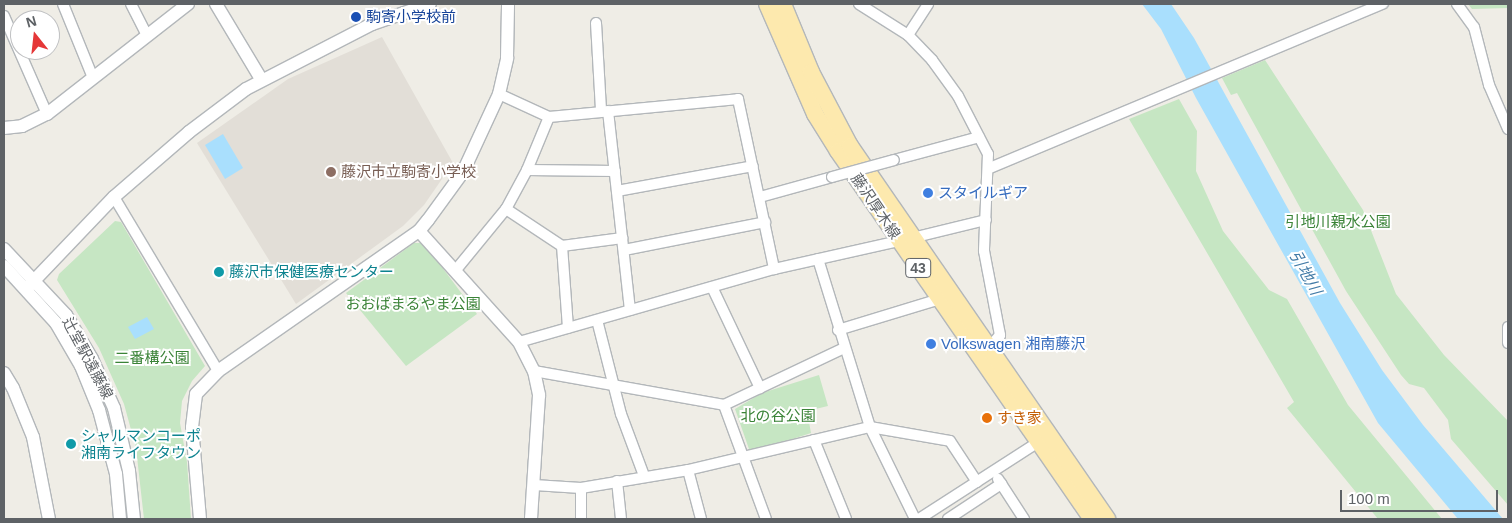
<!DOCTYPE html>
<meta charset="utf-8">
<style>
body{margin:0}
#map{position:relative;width:1512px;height:523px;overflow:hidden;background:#efede6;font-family:Helvetica,"Noto Sans JP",sans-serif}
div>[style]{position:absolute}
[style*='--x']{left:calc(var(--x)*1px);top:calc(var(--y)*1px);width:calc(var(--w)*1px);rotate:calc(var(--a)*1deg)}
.education>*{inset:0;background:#e2ded7}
.green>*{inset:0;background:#c6e6c3}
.water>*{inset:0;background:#a9dffd}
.roads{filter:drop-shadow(1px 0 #b3b7ba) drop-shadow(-1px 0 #b3b7ba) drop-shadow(0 1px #b3b7ba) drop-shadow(0 -1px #b3b7ba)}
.minor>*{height:10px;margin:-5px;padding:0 5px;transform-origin:5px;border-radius:5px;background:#fff}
.tertiary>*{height:12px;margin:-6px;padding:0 6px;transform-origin:6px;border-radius:6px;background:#fff}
.primary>*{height:16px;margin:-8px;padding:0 8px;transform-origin:8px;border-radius:8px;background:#fde9ae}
.bridges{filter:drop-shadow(1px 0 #b3b7ba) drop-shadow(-1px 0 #b3b7ba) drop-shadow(0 1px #b3b7ba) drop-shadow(0 -1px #b3b7ba)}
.minor-bridge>*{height:10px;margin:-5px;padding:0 5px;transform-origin:5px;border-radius:5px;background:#fff}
.dots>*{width:14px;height:14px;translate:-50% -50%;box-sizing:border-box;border:2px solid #fff;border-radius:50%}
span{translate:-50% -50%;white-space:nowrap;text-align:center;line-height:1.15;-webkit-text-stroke:4px #fff;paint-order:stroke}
.shield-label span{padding:1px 4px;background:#fff;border:1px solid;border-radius:4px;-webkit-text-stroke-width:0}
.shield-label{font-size:14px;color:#5e6266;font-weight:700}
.transit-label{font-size:15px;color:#164399}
.left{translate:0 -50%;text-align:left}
.education-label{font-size:15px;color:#785e54}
.shop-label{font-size:15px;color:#366cbe}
.street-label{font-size:15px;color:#5e6266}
.park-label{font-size:15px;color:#3a8337}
.culture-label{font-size:15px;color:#0d838f}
.food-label{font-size:15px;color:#c56008}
.water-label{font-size:16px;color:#427ba7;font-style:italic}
.frame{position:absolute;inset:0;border:5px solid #5e6266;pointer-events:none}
.north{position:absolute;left:10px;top:10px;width:50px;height:50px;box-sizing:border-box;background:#fff;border:1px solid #bfc0c2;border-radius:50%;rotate:344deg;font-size:14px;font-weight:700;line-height:20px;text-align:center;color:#5e6266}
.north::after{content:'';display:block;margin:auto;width:18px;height:22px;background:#e53738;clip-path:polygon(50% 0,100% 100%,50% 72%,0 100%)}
.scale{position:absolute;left:1340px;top:490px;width:158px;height:22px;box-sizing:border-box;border:2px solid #5e6266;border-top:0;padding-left:6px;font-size:15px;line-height:18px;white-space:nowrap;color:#5e6266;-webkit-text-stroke:4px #fff;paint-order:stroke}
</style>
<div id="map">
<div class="education">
<div style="clip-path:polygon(382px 37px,453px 163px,424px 205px,403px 226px,296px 304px,197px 143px,288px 79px)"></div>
</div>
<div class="green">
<div style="clip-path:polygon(1468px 4px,1508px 4px,1508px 8px,1472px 9px)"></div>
<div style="clip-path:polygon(1265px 60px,1363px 210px,1396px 294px,1444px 355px,1508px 421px,1508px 505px,1451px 439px,1448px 420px,1424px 388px,1409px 384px,1401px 375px,1346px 291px,1237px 93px,1231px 95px,1222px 78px)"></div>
<div style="clip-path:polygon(1179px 99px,1197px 131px,1196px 171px,1223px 231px,1269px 290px,1287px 299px,1348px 405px,1442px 519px,1378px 519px,1287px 408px,1294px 402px,1129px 119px)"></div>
<div style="clip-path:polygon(115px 221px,121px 222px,205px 366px,192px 381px,182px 401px,180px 423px,187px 462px,191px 519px,144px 519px,136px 448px,124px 404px,99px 348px,57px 280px,59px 274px)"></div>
<div style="clip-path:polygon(414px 243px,424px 243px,477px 314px,406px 366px,346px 293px)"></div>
<div style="clip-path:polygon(819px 375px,828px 406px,807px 411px,811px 433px,756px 451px,749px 449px,735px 409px,762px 393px)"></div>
</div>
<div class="water">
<div style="clip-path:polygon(1142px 4px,1171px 4px,1194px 38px,1340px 303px,1382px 370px,1423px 425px,1503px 519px,1458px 519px,1378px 423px,1196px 98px,1161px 29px)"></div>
<div style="clip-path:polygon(223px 134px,243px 168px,225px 179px,205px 145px)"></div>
<div style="clip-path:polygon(147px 317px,154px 329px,135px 339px,128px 327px)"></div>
</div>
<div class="roads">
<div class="minor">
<div style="--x:63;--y:4;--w:80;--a:67.9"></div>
<div style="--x:131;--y:4;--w:35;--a:63"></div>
<div style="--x:859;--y:4;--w:58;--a:32.3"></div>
<div style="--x:908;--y:35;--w:35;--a:46"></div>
<div style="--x:932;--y:60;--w:44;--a:54.2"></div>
<div style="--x:958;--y:96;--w:65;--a:62.7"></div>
<div style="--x:988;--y:154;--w:97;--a:92.4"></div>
<div style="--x:984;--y:251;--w:86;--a:79.2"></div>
<div style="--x:1000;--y:335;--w:23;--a:131"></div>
<div style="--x:1457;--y:4;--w:29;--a:54"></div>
<div style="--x:1474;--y:27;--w:60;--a:75.5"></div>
<div style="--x:1489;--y:85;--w:48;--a:66.6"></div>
<div style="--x:4;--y:16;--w:107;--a:66.3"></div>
<div style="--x:596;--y:23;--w:88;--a:86.7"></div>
<div style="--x:908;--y:35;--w:37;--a:-57"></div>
<div style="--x:499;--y:94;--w:55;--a:24.7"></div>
<div style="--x:549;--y:117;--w:190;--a:-5.4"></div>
<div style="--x:738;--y:99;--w:174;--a:78"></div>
<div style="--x:608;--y:111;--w:200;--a:83.7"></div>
<div style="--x:894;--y:160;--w:88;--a:-15.1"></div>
<div style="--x:990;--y:168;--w:426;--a:-22.7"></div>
<div style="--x:527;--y:170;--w:88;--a:0.7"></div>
<div style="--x:617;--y:191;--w:138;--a:-10.4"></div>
<div style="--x:114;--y:197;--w:203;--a:59.1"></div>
<div style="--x:760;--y:197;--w:75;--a:-15.5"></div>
<div style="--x:506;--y:209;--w:67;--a:33.5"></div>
<div style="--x:562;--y:246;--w:82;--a:85.8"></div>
<div style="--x:912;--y:238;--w:76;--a:-13.7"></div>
<div style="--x:562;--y:246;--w:61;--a:-7.6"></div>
<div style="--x:624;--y:250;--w:144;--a:-11.2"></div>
<div style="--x:818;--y:259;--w:176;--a:72.8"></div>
<div style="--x:870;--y:427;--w:102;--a:63.9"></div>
<div style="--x:455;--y:271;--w:80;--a:-50.6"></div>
<div style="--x:506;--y:209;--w:44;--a:-61.7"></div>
<div style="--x:527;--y:170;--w:57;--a:-67.5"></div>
<div style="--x:712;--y:287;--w:112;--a:64.6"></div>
<div style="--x:597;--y:320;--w:97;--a:75.7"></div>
<div style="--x:621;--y:414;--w:66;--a:69.6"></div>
<div style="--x:1508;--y:327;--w:16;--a:90"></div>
<div style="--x:838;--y:330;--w:107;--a:-16.9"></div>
<div style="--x:519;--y:342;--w:265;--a:-16"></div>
<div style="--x:774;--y:269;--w:128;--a:-12.6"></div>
<div style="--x:534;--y:371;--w:193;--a:10.1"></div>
<div style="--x:724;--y:405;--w:133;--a:-25.4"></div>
<div style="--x:724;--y:405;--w:121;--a:69.8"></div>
<div style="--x:814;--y:440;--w:85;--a:67.9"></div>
<div style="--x:688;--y:470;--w:51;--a:75.1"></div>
<div style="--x:998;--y:479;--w:48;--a:57"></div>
<div style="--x:617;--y:481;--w:38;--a:84"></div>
<div style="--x:534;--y:485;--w:47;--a:3.7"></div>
<div style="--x:581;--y:488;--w:109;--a:-9.5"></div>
<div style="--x:688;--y:470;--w:187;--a:-13.3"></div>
<div style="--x:870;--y:427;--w:81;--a:9.9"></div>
<div style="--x:950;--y:441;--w:49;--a:56.6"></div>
<div style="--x:581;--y:488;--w:31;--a:90"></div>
<div style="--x:919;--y:519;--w:140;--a:-32.8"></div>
<div style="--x:948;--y:519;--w:64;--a:-33.4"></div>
</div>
<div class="tertiary">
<div style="--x:216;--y:4;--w:87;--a:59"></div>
<div style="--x:4;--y:128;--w:18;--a:-6"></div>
<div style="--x:22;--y:126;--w:28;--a:-26"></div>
<div style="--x:47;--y:114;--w:179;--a:-38"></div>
<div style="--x:419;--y:231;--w:149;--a:48"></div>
<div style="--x:519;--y:342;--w:33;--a:63"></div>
<div style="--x:534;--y:371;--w:25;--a:78"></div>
<div style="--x:539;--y:395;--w:124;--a:93.7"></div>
<div style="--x:4;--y:249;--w:91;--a:46.8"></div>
<div style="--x:66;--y:315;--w:51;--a:59.4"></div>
<div style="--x:92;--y:359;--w:54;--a:65.8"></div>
<div style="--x:114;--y:408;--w:65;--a:76.6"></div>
<div style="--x:129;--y:471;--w:48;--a:84.1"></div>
<div style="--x:4;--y:266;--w:77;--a:47.6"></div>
<div style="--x:56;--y:323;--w:50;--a:59.8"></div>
<div style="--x:81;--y:366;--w:48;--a:67.8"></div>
<div style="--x:99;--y:410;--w:66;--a:75.1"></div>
<div style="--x:116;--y:474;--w:45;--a:84.9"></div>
<div style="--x:27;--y:288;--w:126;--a:-46.3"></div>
<div style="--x:114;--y:197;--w:99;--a:-40.9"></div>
<div style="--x:189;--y:132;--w:71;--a:-37"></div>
<div style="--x:246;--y:89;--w:142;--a:-27.3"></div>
<div style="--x:372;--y:24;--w:61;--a:-19"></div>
<div style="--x:4;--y:373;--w:17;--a:59"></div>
<div style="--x:13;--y:388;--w:53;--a:67.8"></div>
<div style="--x:33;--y:437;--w:84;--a:79"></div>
<div style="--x:200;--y:519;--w:92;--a:-95"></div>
<div style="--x:192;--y:427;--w:33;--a:-83"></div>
<div style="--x:196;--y:394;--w:32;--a:-46"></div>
<div style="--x:218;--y:371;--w:245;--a:-34.9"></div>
<div style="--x:419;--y:231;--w:14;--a:-51"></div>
<div style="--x:428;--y:220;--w:59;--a:-53.9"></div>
<div style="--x:463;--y:172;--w:86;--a:-65.2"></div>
<div style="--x:499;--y:94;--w:37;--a:-77"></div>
<div style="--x:507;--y:58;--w:54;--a:-88.9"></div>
</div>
<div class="primary">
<div style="--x:767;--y:4;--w:120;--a:66.4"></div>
<div style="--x:815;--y:114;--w:44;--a:58.1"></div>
<div style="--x:838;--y:151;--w:447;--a:55.4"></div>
<div style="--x:783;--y:4;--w:74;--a:67.6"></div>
<div style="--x:811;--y:72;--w:84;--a:62.2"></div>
<div style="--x:850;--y:146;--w:453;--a:55.4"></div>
</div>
</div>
<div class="bridges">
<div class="minor-bridge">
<div style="--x:832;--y:177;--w:64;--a:-15.3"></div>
</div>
</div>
<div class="dots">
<div style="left:356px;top:17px;background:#1a4fb4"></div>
<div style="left:331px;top:172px;background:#8d6e63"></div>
<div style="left:928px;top:193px;background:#3f7fe0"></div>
<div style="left:219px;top:272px;background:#0f9aa8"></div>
<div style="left:931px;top:344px;background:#3f7fe0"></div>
<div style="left:987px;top:418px;background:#e8710a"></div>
<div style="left:71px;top:444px;background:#0f9aa8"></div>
</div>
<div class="shield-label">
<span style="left:918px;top:268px">43</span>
</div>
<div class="transit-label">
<span class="left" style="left:366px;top:17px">駒寄小学校前</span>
</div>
<div class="education-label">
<span class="left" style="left:341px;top:172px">藤沢市立駒寄小学校</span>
</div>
<div class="shop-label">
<span class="left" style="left:938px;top:193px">スタイルギア</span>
<span class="left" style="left:941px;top:344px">Volkswagen 湘南藤沢</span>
</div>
<div class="street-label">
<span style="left:876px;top:206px;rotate:56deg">藤沢厚木線</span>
<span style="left:88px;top:358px;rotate:62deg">辻堂駅遠藤線</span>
</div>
<div class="park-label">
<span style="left:1338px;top:222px">引地川親水公園</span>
<span style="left:413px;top:304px">おおばまるやま公園</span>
<span style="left:152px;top:358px">二番構公園</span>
<span style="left:778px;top:416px">北の谷公園</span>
</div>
<div class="culture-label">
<span class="left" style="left:229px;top:272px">藤沢市保健医療センター</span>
<span class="left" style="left:81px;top:444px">シャルマンコーポ<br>湘南ライフタウン</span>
</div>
<div class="food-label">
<span class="left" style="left:997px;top:418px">すき家</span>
</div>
<div class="water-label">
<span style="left:1305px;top:273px;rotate:61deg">引地川</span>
</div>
<div class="frame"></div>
<div class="north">N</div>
<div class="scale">100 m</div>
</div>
